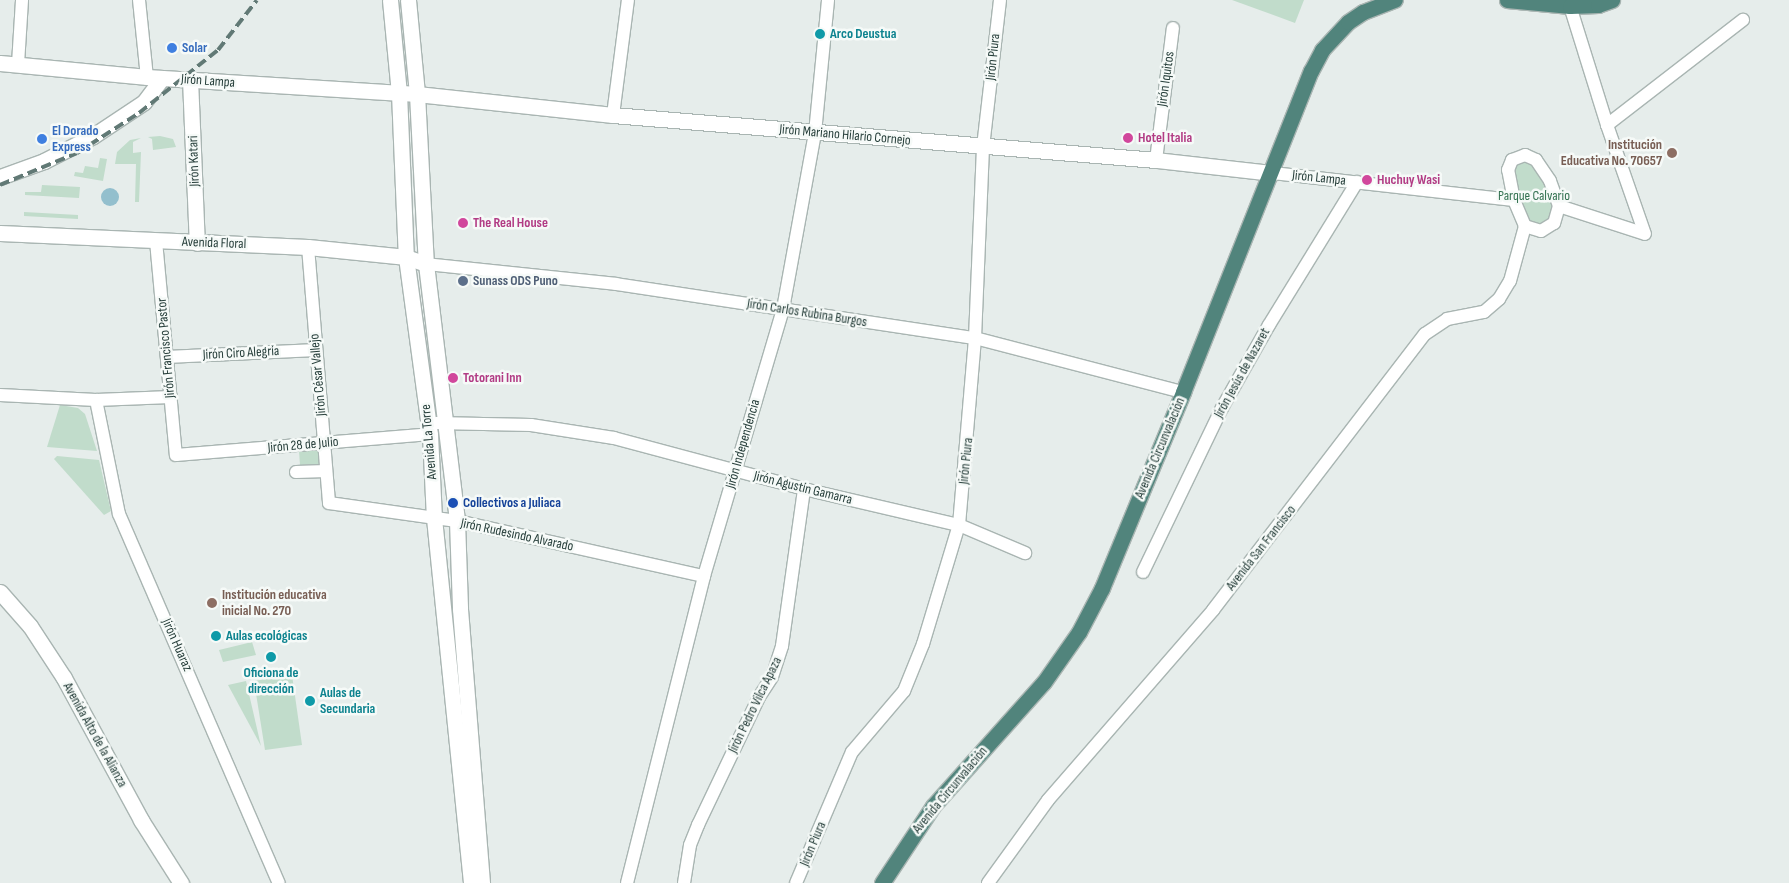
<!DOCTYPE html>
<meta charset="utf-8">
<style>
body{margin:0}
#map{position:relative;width:1789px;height:883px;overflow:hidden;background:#e6edeb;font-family:"Sofia Sans Condensed",sans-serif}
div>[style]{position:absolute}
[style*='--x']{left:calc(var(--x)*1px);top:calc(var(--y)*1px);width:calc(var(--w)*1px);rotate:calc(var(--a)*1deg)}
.green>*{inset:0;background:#c1dccb}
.water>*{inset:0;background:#93bfcd}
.round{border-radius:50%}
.roads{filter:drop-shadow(1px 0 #a9b5b2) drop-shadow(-1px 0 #a9b5b2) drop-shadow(0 1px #a9b5b2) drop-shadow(0 -1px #a9b5b2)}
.minor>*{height:12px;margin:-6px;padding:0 6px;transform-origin:6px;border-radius:6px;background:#fff}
.tertiary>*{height:15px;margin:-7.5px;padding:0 7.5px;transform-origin:7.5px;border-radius:7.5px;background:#fff}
.secondary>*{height:15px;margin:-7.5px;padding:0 7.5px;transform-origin:7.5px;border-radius:7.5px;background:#fff}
.trunk>*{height:15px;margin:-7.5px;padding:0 7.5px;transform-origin:7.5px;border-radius:7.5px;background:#51847c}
.rail>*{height:4px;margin-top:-2px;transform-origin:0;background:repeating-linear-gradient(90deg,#617975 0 10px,transparent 0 15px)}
.dots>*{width:14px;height:14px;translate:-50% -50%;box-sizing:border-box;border:2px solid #f6faf8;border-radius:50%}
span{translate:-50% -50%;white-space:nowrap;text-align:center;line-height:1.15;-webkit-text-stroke:5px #f6faf8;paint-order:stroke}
.culture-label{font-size:14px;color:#0d838f;font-weight:700}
.left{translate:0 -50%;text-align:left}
.shop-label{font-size:14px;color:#366cbe;font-weight:700}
.street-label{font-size:14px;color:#263e3a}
.hotel-label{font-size:14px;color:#b23c85;font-weight:700}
.education-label{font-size:14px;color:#785e54;font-weight:700}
.right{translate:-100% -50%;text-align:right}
.park-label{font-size:14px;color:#337251}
.service-label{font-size:14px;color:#4e5e75;font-weight:700}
.transit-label{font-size:14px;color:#164399;font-weight:700}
</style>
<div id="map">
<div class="green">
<div style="clip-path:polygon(1232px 0,1304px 0,1295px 23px)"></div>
<div style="clip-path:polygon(160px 136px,173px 139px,176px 147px,153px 150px,152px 139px,148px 137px)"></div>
<div style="clip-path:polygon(141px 138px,133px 142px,133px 153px,141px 152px,139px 202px,135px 202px,136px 164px,115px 164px,117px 152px,130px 140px)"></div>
<div style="clip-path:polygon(100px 158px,107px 159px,103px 181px,74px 176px,75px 172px,83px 173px,85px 166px,98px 168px)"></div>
<div style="clip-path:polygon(1513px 160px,1535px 161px,1558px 205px,1552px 223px,1541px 230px,1526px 225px,1515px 200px)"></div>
<div style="clip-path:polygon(42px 185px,80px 187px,79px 198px,25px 195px,25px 192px,41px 192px)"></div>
<div style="clip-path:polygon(24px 212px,78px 215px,78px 219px,24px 216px)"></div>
<div style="clip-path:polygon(60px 405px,78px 408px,85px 414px,97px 451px,47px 447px)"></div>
<div style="clip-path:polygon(318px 450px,319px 464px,300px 465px,299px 451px)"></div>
<div style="clip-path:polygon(57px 456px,99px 460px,111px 511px,104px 515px,54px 459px)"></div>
<div style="clip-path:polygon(252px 642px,256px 655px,223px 662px,219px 650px)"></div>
<div style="clip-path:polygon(292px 675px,302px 745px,265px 750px,254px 681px)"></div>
<div style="clip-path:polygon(246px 681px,261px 746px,228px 685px)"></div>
</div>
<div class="water">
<div class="round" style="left:101px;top:188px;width:18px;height:18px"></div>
</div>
<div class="roads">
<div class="minor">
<div style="--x:139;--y:0;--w:77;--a:84.1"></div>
<div style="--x:1570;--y:6;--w:125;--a:72.7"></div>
<div style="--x:1607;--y:125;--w:115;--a:70.8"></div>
<div style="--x:18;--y:64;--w:64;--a:-86.4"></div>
<div style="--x:613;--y:115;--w:116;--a:-82.6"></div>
<div style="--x:1607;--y:125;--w:172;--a:-37.7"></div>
<div style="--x:1525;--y:155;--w:12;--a:24"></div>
<div style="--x:1536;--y:160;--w:25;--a:56"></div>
<div style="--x:1550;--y:181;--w:27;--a:70"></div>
<div style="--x:1559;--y:206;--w:18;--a:106"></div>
<div style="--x:1554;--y:223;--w:15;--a:148"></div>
<div style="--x:1541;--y:231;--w:17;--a:-163"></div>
<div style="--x:1525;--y:226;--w:28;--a:-113"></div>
<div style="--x:1514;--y:200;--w:31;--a:-101"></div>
<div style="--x:1508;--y:170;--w:11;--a:-68"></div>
<div style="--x:1512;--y:160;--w:14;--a:-21"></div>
<div style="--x:1156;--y:160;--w:133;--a:-82.7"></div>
<div style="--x:1272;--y:173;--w:244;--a:6.4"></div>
<div style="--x:1559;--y:206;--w:90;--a:18"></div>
<div style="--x:156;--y:241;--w:215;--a:84.7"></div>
<div style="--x:176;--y:455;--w:255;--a:-4.7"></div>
<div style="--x:308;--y:247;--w:257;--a:85.3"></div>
<div style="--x:329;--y:503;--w:129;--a:8"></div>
<div style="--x:457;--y:521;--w:253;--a:12.6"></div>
<div style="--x:426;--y:264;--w:191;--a:6"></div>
<div style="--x:616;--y:284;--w:363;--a:8.6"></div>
<div style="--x:975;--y:338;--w:215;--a:14.6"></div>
<div style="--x:167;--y:357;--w:149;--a:-2.7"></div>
<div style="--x:0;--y:395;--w:96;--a:3"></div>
<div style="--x:96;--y:400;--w:75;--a:-2.3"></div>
<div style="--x:96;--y:400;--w:116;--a:78.6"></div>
<div style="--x:119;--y:514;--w:402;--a:66.6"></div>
<div style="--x:436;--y:423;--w:95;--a:1.2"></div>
<div style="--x:531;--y:425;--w:84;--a:8.9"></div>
<div style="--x:614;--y:438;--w:197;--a:15"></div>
<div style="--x:804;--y:489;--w:159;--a:13.1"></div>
<div style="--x:959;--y:525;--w:72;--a:23"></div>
<div style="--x:296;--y:472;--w:30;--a:-2"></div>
<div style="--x:1143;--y:572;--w:182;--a:-64.3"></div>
<div style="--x:1222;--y:408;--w:95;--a:-60.5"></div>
<div style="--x:1269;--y:325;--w:168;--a:-58.4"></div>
<div style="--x:627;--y:883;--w:317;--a:-75.9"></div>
<div style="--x:704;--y:576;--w:278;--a:-73.5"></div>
<div style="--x:783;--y:309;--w:179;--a:-79.7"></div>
<div style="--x:815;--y:133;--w:134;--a:-84.4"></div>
<div style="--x:684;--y:883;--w:38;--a:-81"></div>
<div style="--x:690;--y:845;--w:22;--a:-68"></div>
<div style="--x:698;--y:825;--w:142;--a:-64.5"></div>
<div style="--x:759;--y:697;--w:24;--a:-57"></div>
<div style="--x:772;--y:677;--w:33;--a:-72"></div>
<div style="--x:782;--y:646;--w:159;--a:-82"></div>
<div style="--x:796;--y:883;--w:142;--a:-66.9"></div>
<div style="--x:852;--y:752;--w:80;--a:-49.6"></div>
<div style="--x:904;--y:691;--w:51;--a:-68"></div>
<div style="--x:923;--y:644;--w:124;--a:-73.2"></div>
<div style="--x:959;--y:525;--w:188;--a:-85.1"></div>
<div style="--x:975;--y:338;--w:191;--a:-87.6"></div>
<div style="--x:983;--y:147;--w:148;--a:-83.4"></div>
<div style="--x:988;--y:883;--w:102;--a:-54.1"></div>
<div style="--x:1048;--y:800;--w:252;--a:-49"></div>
<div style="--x:1213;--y:610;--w:348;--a:-52.5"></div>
<div style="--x:1425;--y:334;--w:27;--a:-34"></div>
<div style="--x:1447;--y:319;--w:38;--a:-11"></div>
<div style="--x:1484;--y:312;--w:20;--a:-41"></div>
<div style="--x:1499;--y:299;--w:21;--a:-59"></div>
<div style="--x:1510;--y:281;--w:57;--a:-74.7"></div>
</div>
<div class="tertiary">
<div style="--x:0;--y:63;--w:148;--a:5.4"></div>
<div style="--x:147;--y:77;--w:271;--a:3.6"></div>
<div style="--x:417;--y:94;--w:197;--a:6.1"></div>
<div style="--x:613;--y:115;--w:545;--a:4.74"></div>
<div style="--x:1156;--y:160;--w:117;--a:6.4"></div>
<div style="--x:190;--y:79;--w:164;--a:87.6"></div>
<div style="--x:0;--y:177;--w:47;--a:-20"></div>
<div style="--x:44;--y:161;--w:55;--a:-27"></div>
<div style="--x:93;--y:136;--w:61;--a:-33.7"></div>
<div style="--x:144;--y:102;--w:30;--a:-53"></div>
<div style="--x:0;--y:233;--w:308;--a:2.6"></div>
<div style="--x:308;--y:247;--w:99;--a:5.8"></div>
<div style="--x:406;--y:257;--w:21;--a:19"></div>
<div style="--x:0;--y:592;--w:45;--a:48.6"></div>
<div style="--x:30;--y:626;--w:62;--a:56.8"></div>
<div style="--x:64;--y:678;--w:162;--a:61.5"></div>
<div style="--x:141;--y:820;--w:75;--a:57.6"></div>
</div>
<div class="secondary">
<div style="--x:390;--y:0;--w:93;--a:84.5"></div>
<div style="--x:399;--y:93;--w:164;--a:87.6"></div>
<div style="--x:406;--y:257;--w:179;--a:82.3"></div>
<div style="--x:430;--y:434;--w:84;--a:87.3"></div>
<div style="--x:434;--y:518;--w:367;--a:84.2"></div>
<div style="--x:408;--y:0;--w:94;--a:84.5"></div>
<div style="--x:417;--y:94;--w:170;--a:87"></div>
<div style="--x:426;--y:264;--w:259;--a:83.1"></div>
<div style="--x:457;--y:521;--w:88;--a:88"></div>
<div style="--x:460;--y:609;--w:275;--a:85.4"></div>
</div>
<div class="trunk">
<div style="--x:1507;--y:0;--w:63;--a:5.4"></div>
<div style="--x:1570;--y:6;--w:28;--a:-2"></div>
<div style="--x:1598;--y:5;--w:15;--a:-20"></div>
<div style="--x:882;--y:883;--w:92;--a:-56.5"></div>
<div style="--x:933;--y:806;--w:166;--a:-48.2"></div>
<div style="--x:1044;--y:682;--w:61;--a:-55"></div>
<div style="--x:1079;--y:632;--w:50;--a:-62.4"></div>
<div style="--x:1102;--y:588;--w:212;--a:-67.5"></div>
<div style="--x:1183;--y:392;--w:346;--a:-68.3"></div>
<div style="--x:1311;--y:71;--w:24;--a:-62"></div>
<div style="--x:1322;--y:50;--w:38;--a:-47"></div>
<div style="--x:1348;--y:22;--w:18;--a:-34"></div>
<div style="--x:1363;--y:12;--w:34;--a:-21"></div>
</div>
</div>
<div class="rail">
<div style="--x:0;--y:185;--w:83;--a:-22.6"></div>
<div style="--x:77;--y:153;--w:74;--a:-32.8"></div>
<div style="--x:139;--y:113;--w:101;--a:-38.6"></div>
<div style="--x:218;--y:50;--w:63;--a:-52"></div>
</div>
<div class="dots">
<div style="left:820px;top:34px;background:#0f9aa8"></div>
<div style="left:172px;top:48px;background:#3f7fe0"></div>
<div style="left:1128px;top:138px;background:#d1479c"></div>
<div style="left:42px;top:139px;background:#3f7fe0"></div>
<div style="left:1672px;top:153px;background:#8d6e63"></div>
<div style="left:1367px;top:180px;background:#d1479c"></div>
<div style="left:463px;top:223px;background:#d1479c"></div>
<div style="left:463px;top:281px;background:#5c6f8a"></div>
<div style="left:453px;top:378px;background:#d1479c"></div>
<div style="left:453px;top:503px;background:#1a4fb4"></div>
<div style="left:212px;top:603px;background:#8d6e63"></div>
<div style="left:216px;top:636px;background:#0f9aa8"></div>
<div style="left:271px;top:657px;background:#0f9aa8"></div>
<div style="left:310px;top:701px;background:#0f9aa8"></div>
</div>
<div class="culture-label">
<span class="left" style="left:830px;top:34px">Arco Deustua</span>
<span class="left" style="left:226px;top:636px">Aulas ecológicas</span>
<span style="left:271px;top:681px">Oficiona de<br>dirección</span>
<span class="left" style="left:320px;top:701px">Aulas de<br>Secundaria</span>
</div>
<div class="shop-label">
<span class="left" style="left:182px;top:48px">Solar</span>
<span class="left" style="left:52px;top:139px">El Dorado<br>Express</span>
</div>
<div class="street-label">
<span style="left:993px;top:57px;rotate:-84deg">Jirón Piura</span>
<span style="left:1166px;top:79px;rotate:-82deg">Jirón Iquitos</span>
<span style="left:208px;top:81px;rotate:4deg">Jirón Lampa</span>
<span style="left:845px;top:135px;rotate:5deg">Jirón Mariano Hilario Cornejo</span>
<span style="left:194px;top:161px;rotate:-92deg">Jirón Katari</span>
<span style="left:1319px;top:178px;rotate:6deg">Jirón Lampa</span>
<span style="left:214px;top:243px;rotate:2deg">Avenida Floral</span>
<span style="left:807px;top:313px;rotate:9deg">Jirón Carlos Rubina Burgos</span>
<span style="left:166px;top:348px;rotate:-95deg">Jirón Francisco Pastor</span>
<span style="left:241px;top:353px;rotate:-3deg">Jirón Ciro Alegría</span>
<span style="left:1242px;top:373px;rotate:-61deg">Jirón Jesús de Nazaret</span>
<span style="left:318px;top:375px;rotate:-95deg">Jirón César Vallejo</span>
<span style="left:429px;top:442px;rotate:-95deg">Avenida La Torre</span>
<span style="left:743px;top:444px;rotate:-74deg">Jirón Independencia</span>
<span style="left:303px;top:445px;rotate:-5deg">Jirón 28 de Julio</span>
<span style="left:1160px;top:448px;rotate:-67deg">Avenida Circunvalación</span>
<span style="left:966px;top:461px;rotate:-84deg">Jirón Piura</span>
<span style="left:803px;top:488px;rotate:14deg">Jirón Agustín Gamarra</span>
<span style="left:517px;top:535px;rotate:12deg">Jirón Rudesindo Alvarado</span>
<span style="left:1261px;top:548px;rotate:-52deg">Avenida San Francisco</span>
<span style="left:177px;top:645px;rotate:66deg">Jirón Huaraz</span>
<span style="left:755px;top:705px;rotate:-64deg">Jirón Pedro Vilca Apaza</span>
<span style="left:95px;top:735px;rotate:61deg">Avenida Alto de la Alianza</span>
<span style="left:950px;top:790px;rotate:-50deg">Avenida Circunvalación</span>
<span style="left:813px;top:844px;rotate:-67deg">Jirón Piura</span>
</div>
<div class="hotel-label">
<span class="left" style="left:1138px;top:138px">Hotel Italia</span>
<span class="left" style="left:1377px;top:180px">Huchuy Wasi</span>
<span class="left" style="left:473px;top:223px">The Real House</span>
<span class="left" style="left:463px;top:378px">Totorani Inn</span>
</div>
<div class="education-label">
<span class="right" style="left:1662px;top:153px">Institución<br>Educativa No. 70657</span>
<span class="left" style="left:222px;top:603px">Institución educativa<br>inicial No. 270</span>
</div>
<div class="park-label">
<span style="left:1534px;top:196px">Parque Calvario</span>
</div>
<div class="service-label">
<span class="left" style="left:473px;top:281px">Sunass ODS Puno</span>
</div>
<div class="transit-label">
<span class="left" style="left:463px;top:503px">Collectivos a Juliaca</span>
</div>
</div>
